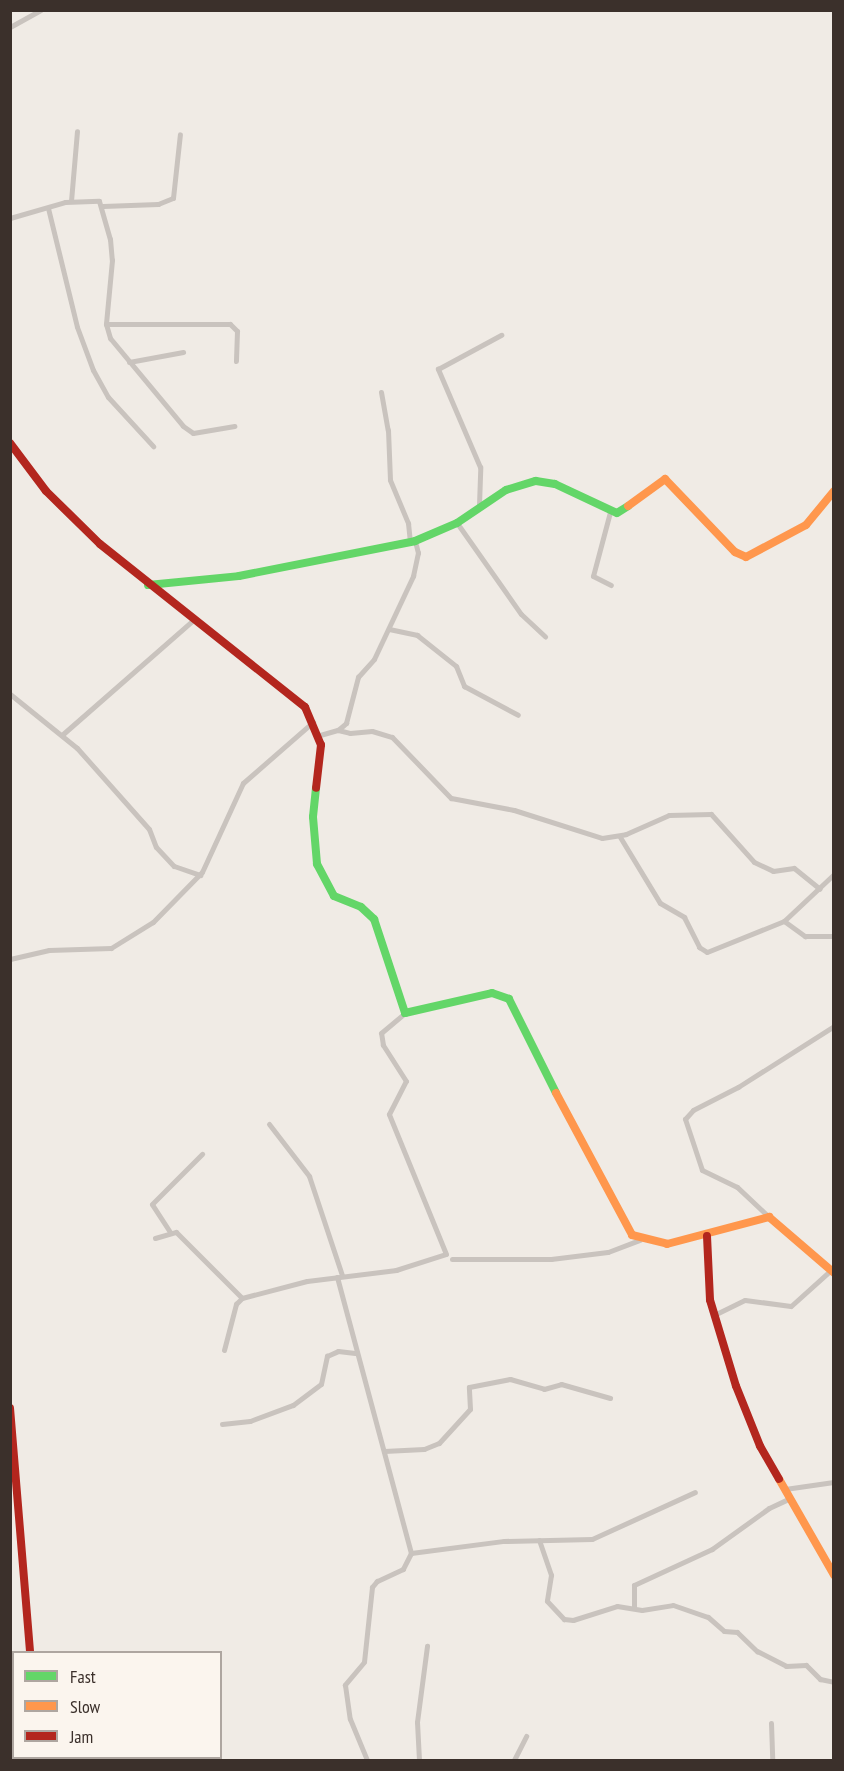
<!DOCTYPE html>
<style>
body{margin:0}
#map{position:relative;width:844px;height:1771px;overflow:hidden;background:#f0ebe5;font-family:"PT Sans Narrow",sans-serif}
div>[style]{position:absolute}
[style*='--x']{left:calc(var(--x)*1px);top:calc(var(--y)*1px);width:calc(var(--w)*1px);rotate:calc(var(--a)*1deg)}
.street>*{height:5px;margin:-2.5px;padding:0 2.5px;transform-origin:2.5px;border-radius:2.5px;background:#c9c3be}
.fast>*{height:8px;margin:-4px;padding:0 4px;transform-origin:4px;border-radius:4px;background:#63d668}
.slow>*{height:8px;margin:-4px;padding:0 4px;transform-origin:4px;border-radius:4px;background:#ff974d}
.jam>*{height:8px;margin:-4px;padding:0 4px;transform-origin:4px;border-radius:4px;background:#b3261e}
span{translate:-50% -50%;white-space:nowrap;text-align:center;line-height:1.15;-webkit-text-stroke:4.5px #fbf5ee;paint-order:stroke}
.frame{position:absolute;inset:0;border:12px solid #3b302b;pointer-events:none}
.legend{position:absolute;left:12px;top:1651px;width:210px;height:108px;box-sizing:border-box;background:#fbf5ee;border:2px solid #aea6a0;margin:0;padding:8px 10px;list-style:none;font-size:18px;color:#3b302b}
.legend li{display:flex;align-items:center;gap:12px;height:30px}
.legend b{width:30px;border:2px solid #aea6a0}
</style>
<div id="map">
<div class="street">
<div style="--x:10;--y:27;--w:35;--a:-29"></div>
<div style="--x:71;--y:201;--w:70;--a:-85.1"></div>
<div style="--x:103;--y:206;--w:55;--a:-2.1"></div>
<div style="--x:158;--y:204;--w:16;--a:-22"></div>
<div style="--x:173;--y:198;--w:64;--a:-83.8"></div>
<div style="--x:48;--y:208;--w:122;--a:76.3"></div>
<div style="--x:77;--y:327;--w:46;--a:69.6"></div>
<div style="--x:93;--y:370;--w:31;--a:61"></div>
<div style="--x:108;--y:397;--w:67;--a:47.4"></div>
<div style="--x:10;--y:218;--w:57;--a:-16.2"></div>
<div style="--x:65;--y:202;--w:34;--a:-2"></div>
<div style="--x:99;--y:201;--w:40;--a:74"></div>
<div style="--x:110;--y:239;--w:21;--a:85"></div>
<div style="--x:112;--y:260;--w:64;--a:95.4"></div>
<div style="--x:106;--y:324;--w:124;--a:0"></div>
<div style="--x:230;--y:324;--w:10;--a:45"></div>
<div style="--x:237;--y:331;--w:30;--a:92"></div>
<div style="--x:106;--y:324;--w:15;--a:74"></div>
<div style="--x:110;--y:338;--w:114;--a:50.3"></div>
<div style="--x:183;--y:426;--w:12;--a:35"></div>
<div style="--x:193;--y:433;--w:42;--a:-9.7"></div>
<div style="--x:129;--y:362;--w:55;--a:-10.5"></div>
<div style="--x:381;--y:392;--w:39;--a:80"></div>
<div style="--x:388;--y:430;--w:50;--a:87.7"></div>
<div style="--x:390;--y:480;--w:47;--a:67.3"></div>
<div style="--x:408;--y:523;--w:19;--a:84"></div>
<div style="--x:834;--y:428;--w:20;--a:90"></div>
<div style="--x:479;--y:505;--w:38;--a:-88"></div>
<div style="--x:480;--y:467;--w:107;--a:-113.2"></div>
<div style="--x:438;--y:369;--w:72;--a:-28.4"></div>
<div style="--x:610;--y:512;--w:66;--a:104.9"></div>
<div style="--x:593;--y:576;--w:20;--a:27"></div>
<div style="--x:457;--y:523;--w:111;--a:54.9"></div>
<div style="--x:521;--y:614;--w:33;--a:43"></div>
<div style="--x:389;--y:629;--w:29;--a:12"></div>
<div style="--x:417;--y:635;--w:50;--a:38.5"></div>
<div style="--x:456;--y:666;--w:22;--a:68"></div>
<div style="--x:464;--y:686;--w:61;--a:28.2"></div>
<div style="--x:10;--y:694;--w:86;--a:38.9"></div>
<div style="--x:77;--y:748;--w:108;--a:48.4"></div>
<div style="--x:149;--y:829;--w:19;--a:69"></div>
<div style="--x:156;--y:847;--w:26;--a:47"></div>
<div style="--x:174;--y:866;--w:28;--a:19"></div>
<div style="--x:338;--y:730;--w:12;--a:14"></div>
<div style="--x:350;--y:733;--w:22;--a:-5"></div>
<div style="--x:372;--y:731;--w:21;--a:17"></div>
<div style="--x:392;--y:737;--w:85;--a:46"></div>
<div style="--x:451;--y:798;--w:64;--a:10.8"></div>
<div style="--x:514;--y:810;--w:92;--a:17.7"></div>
<div style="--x:602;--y:838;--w:24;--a:-9"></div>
<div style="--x:626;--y:834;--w:47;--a:-23.8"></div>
<div style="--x:669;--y:815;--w:42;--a:-1.4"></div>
<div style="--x:711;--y:814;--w:64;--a:48.1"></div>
<div style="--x:754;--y:862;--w:21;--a:25"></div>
<div style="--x:773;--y:871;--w:21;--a:-8"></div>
<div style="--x:794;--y:868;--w:33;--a:39"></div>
<div style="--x:63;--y:734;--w:171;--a:-41.2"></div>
<div style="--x:320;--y:735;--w:19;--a:-16"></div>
<div style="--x:338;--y:730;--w:11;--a:-41"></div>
<div style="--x:346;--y:723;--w:48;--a:-75.4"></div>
<div style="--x:358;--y:677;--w:24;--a:-48"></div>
<div style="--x:374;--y:659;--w:92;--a:-64.8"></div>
<div style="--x:413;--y:576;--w:24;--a:-78"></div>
<div style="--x:418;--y:553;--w:12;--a:-104"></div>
<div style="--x:620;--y:837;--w:77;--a:58.8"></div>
<div style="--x:660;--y:903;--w:28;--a:30"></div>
<div style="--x:684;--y:917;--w:34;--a:63"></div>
<div style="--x:699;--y:947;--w:9;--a:32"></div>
<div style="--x:707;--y:952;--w:83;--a:-21.9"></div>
<div style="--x:784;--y:921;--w:69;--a:-43.2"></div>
<div style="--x:784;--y:921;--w:26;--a:36"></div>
<div style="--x:805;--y:936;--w:29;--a:0"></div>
<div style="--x:10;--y:959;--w:40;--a:-13"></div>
<div style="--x:49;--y:950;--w:62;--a:-1.8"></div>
<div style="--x:111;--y:948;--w:49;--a:-31.8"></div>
<div style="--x:153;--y:922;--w:70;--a:-45.6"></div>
<div style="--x:202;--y:872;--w:98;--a:-65.3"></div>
<div style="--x:243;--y:783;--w:93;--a:-41.1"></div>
<div style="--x:269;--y:1124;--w:66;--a:52.4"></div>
<div style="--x:309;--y:1176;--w:104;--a:71.6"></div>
<div style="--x:769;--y:1217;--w:44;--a:-136.8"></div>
<div style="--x:737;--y:1187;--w:39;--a:-154"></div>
<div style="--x:702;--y:1170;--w:54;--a:-108.4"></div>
<div style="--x:685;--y:1119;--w:12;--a:-48"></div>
<div style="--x:693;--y:1110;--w:51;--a:-27.1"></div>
<div style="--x:738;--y:1087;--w:114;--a:-32.4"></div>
<div style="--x:170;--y:1232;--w:33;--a:-123"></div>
<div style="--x:152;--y:1204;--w:71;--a:-45"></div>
<div style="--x:155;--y:1238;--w:22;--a:-16"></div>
<div style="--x:176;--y:1232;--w:93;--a:45"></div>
<div style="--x:452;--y:1259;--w:99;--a:0"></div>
<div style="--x:551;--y:1259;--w:57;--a:-7"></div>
<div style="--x:608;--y:1252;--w:34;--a:-21"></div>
<div style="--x:337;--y:1277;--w:286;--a:75"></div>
<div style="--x:411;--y:1553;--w:18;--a:117"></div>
<div style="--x:403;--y:1569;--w:29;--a:155"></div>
<div style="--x:377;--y:1581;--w:8;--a:130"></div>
<div style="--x:372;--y:1587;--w:75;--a:96.1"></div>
<div style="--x:364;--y:1662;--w:30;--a:130"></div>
<div style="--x:345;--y:1685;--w:34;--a:82"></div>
<div style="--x:350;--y:1719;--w:44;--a:67.5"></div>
<div style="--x:714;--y:1315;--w:34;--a:-26"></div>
<div style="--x:745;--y:1300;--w:46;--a:7.4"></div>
<div style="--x:791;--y:1306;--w:54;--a:-42"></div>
<div style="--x:224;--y:1350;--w:48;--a:-75.4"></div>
<div style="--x:236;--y:1304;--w:8;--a:-45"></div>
<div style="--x:242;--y:1298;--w:67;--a:-14.7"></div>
<div style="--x:307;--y:1281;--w:90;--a:-7"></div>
<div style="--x:396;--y:1270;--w:52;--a:-17.7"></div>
<div style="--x:446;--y:1254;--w:151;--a:-112.2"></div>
<div style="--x:389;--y:1114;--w:37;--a:-63"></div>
<div style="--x:406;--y:1081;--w:43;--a:-122.6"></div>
<div style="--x:383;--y:1045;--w:12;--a:-99"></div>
<div style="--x:381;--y:1033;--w:31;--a:-40"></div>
<div style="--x:222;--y:1424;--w:28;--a:-6"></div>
<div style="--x:250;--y:1421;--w:46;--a:-20.4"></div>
<div style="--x:293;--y:1405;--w:35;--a:-37"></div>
<div style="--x:321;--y:1384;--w:29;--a:-78"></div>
<div style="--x:327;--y:1356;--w:12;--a:-24"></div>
<div style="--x:338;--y:1351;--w:17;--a:7"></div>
<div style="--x:384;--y:1451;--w:40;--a:-2.9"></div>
<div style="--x:424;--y:1449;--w:16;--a:-22"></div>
<div style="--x:439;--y:1443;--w:46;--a:-47.6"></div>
<div style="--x:470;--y:1409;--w:22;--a:-93"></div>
<div style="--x:469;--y:1387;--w:42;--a:-11"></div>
<div style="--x:510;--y:1379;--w:35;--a:16"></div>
<div style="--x:544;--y:1389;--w:18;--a:-16"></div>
<div style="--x:561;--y:1384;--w:51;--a:15.9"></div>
<div style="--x:785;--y:1489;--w:49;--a:-8.1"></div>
<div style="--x:539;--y:1540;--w:37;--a:71"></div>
<div style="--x:551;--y:1575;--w:26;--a:99"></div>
<div style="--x:547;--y:1601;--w:25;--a:47"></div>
<div style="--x:564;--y:1619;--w:9;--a:6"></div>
<div style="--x:573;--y:1620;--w:46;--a:-17.7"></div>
<div style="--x:617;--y:1606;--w:25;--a:9"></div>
<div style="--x:642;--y:1610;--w:31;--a:-9"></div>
<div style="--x:673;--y:1605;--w:37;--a:19"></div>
<div style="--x:708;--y:1617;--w:21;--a:41"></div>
<div style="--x:724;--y:1631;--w:13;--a:4"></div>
<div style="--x:737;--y:1632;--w:28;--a:44"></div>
<div style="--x:757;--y:1651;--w:33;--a:27"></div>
<div style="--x:786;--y:1666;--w:20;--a:-3"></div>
<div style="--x:806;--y:1665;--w:20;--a:45"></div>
<div style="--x:820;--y:1679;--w:14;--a:12"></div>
<div style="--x:411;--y:1553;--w:94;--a:-7.4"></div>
<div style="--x:504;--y:1541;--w:88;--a:-1.3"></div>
<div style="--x:592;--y:1539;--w:113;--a:-24.5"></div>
<div style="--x:634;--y:1608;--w:23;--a:-90"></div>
<div style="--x:634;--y:1585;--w:86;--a:-24.8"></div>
<div style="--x:712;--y:1549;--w:70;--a:-35.7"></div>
<div style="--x:769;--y:1508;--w:21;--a:-25"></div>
<div style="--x:771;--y:1723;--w:37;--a:88"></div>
<div style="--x:419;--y:1760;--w:38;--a:-93"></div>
<div style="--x:417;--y:1722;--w:77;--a:-82.5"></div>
<div style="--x:514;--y:1760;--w:27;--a:-63"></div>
</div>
<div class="fast">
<div style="--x:148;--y:585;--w:91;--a:-5.6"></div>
<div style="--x:239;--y:576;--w:179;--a:-11.2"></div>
<div style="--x:415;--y:541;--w:46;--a:-23.2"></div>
<div style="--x:457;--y:523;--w:59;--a:-34"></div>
<div style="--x:506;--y:490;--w:31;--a:-17"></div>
<div style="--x:536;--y:481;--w:19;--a:9"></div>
<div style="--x:555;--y:484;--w:68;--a:25.1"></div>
<div style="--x:617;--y:513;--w:13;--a:-32"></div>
<div style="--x:316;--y:788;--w:29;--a:96"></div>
<div style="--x:313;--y:817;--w:47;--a:85.1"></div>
<div style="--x:317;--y:864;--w:36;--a:62"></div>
<div style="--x:334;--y:896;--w:29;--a:22"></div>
<div style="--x:361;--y:907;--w:18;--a:43"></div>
<div style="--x:374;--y:919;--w:99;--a:71.7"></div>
<div style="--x:405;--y:1013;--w:89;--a:-12.9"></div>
<div style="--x:492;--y:993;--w:18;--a:19"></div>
<div style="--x:509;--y:999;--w:105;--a:63.4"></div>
<div style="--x:21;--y:1758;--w:2;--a:90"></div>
</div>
<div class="slow">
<div style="--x:628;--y:506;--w:46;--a:-36.1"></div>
<div style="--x:665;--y:479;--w:101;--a:46.2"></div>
<div style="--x:735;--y:552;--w:12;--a:24"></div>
<div style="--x:746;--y:557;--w:68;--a:-28.1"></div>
<div style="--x:806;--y:525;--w:44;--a:-50.5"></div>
<div style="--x:556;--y:1093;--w:161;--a:61.8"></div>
<div style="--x:632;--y:1235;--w:36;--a:14"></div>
<div style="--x:667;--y:1244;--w:106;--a:-14.8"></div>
<div style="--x:769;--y:1217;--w:86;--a:40.7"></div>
<div style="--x:779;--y:1479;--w:111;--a:60.2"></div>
</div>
<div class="jam">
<div style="--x:10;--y:443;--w:60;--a:53.1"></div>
<div style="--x:46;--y:491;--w:76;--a:44.5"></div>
<div style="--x:100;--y:544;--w:262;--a:38.5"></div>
<div style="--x:305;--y:707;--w:41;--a:67.2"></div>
<div style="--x:321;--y:745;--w:43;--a:96.6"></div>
<div style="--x:707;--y:1236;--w:64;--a:87.3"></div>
<div style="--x:710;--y:1300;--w:90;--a:73.2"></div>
<div style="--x:736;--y:1386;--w:65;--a:68.2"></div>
<div style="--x:760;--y:1446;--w:38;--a:60"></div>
<div style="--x:10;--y:1408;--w:245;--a:85.3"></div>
</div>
<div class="frame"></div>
<ul class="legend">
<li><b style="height:8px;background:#63d668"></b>Fast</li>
<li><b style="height:8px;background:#ff974d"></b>Slow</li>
<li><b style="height:8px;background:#b3261e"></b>Jam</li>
</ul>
</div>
